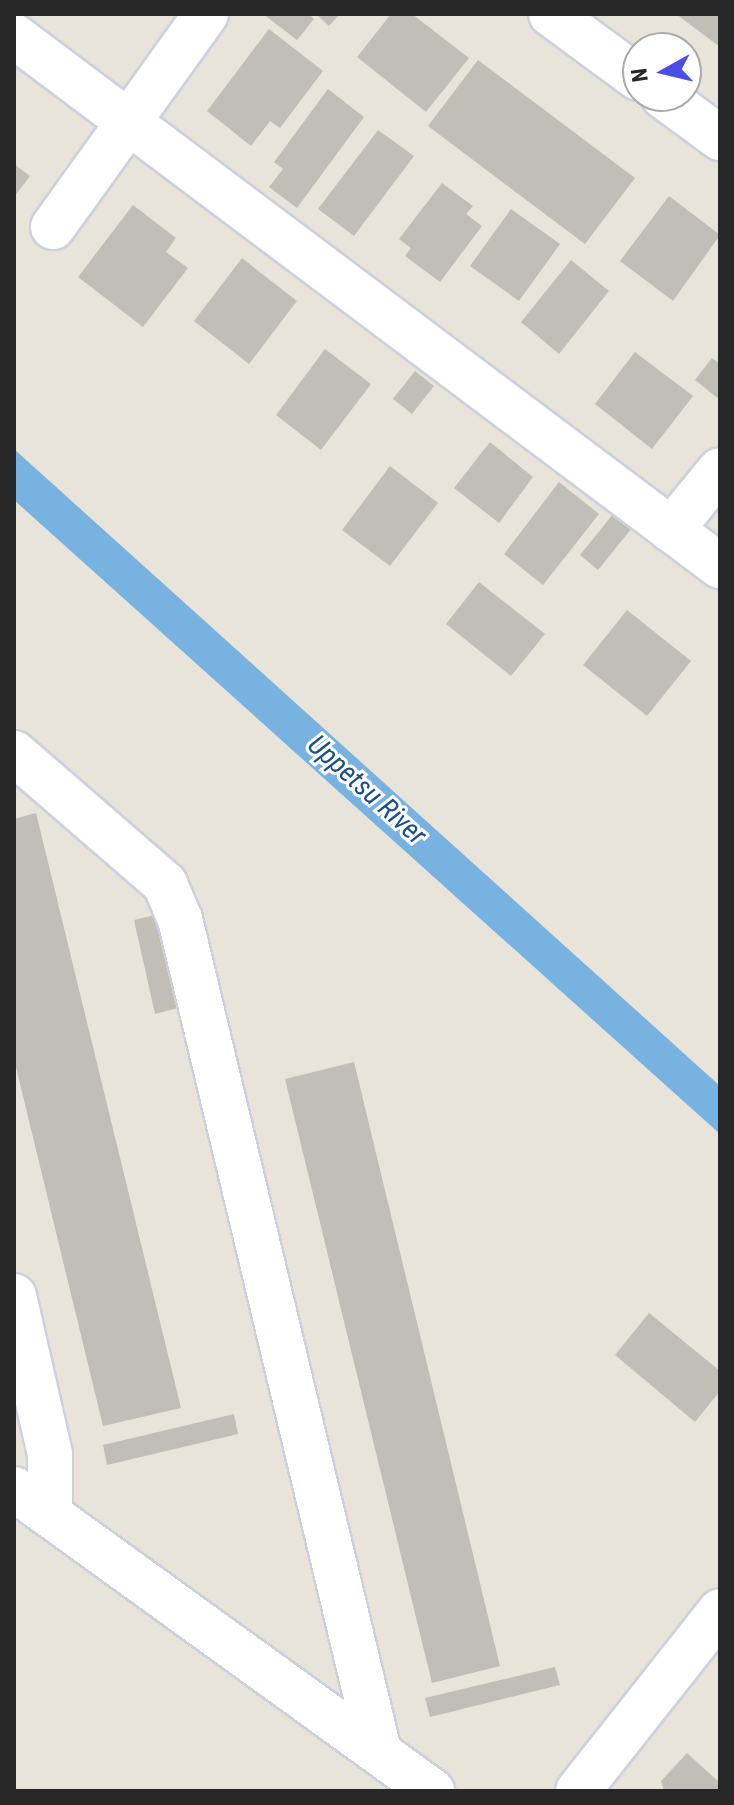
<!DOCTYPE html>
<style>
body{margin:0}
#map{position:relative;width:734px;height:1805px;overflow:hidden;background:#e8e4da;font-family:"Roboto Condensed",sans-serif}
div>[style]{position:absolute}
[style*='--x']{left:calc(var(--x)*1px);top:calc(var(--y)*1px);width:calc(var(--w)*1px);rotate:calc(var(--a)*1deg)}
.water>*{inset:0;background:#77b2e0}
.building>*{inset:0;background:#c0beb6}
.roads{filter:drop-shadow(2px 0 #cfd0de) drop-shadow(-2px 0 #cfd0de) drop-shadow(0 2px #cfd0de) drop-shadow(0 -2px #cfd0de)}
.minor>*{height:44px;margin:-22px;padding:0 22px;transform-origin:22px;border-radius:22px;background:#fff}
span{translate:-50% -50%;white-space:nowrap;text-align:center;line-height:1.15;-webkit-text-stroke:6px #fff;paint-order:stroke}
.water-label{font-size:28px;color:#1b4f86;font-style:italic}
.frame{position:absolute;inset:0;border:16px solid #272727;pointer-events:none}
.north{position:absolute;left:622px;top:32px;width:80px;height:80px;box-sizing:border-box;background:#fff;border:2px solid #a9a9a9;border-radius:50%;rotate:262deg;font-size:22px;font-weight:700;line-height:32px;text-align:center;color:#272727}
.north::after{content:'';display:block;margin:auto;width:28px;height:36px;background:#4a4de5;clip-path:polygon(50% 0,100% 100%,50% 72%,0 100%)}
</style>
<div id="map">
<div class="water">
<div style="clip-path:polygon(14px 449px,720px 1086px,720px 1134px,14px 500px)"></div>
</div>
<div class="building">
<div style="clip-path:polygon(263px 14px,308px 14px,314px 19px,297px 40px)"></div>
<div style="clip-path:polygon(316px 14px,340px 14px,329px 26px)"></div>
<div style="clip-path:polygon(391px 14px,412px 14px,469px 58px,426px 112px,357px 57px)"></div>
<div style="clip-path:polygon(676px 14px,720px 14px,720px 47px)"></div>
<div style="clip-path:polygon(269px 29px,323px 71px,280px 128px,270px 121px,251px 146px,207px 111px)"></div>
<div style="clip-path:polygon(478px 60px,635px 178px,585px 244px,428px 126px)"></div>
<div style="clip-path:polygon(328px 89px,364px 117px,297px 208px,269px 187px,283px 169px,274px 162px)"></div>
<div style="clip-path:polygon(378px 130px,414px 156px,354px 236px,318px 209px)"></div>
<div style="clip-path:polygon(14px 164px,30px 176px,14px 197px)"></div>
<div style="clip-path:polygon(442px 183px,473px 206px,466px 214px,482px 226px,440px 282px,405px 256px,411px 248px,399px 239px)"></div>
<div style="clip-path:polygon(669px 196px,720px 235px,673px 301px,620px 261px)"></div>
<div style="clip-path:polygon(133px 205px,176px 238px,166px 252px,188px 268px,143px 327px,78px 277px)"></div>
<div style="clip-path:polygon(511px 209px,560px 244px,519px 301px,470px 266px)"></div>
<div style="clip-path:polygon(242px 258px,297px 301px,249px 364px,194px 321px)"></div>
<div style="clip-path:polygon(571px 260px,609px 291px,559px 354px,521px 322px)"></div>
<div style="clip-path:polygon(325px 349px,371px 384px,321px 450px,276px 415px)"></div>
<div style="clip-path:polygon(635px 352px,693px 396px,652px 449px,595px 404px)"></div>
<div style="clip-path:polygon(712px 358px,720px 364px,720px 400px,695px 380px)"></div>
<div style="clip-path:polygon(415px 371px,434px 386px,412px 414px,393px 399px)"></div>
<div style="clip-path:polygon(490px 442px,533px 477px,499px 523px,454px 488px)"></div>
<div style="clip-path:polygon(390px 466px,438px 503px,390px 566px,342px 530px)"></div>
<div style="clip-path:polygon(559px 482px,599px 514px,543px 585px,504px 554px)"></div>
<div style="clip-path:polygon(618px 508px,636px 523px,598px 570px,580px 555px)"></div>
<div style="clip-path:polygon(479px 582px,545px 634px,511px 676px,446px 624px)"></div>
<div style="clip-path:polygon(627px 610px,691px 661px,647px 716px,583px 665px)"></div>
<div style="clip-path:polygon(36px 813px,181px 1408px,103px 1426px,14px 1059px,14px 819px)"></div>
<div style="clip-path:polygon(159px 914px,182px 1007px,155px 1014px,134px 920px)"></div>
<div style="clip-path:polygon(354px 1062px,500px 1666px,432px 1683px,285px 1079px)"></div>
<div style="clip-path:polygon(649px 1313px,720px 1371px,720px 1391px,695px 1422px,615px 1355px)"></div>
<div style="clip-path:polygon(234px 1414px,238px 1434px,107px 1465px,103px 1445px)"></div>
<div style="clip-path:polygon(555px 1667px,560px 1685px,430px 1717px,425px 1698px)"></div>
<div style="clip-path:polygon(687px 1753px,720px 1783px,720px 1791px,664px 1791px,661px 1781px)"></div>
</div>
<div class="roads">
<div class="minor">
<div style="--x:551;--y:14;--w:108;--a:36.3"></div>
<div style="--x:14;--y:36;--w:883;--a:36.9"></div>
<div style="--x:663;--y:96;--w:71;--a:36.4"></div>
<div style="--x:53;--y:227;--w:262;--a:-54.3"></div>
<div style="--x:671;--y:530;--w:77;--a:-50.8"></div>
<div style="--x:14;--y:753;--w:200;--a:40.9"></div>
<div style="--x:165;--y:884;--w:38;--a:67"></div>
<div style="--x:180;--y:919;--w:851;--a:76.55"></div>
<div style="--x:14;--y:1296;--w:162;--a:77.2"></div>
<div style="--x:50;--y:1454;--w:60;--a:90"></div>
<div style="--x:14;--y:1489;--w:516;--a:35.85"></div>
<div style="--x:578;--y:1791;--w:229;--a:-51.7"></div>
</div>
</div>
<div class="water-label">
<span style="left:367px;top:790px;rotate:42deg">Uppetsu River</span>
</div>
<div class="frame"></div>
<div class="north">N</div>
</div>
